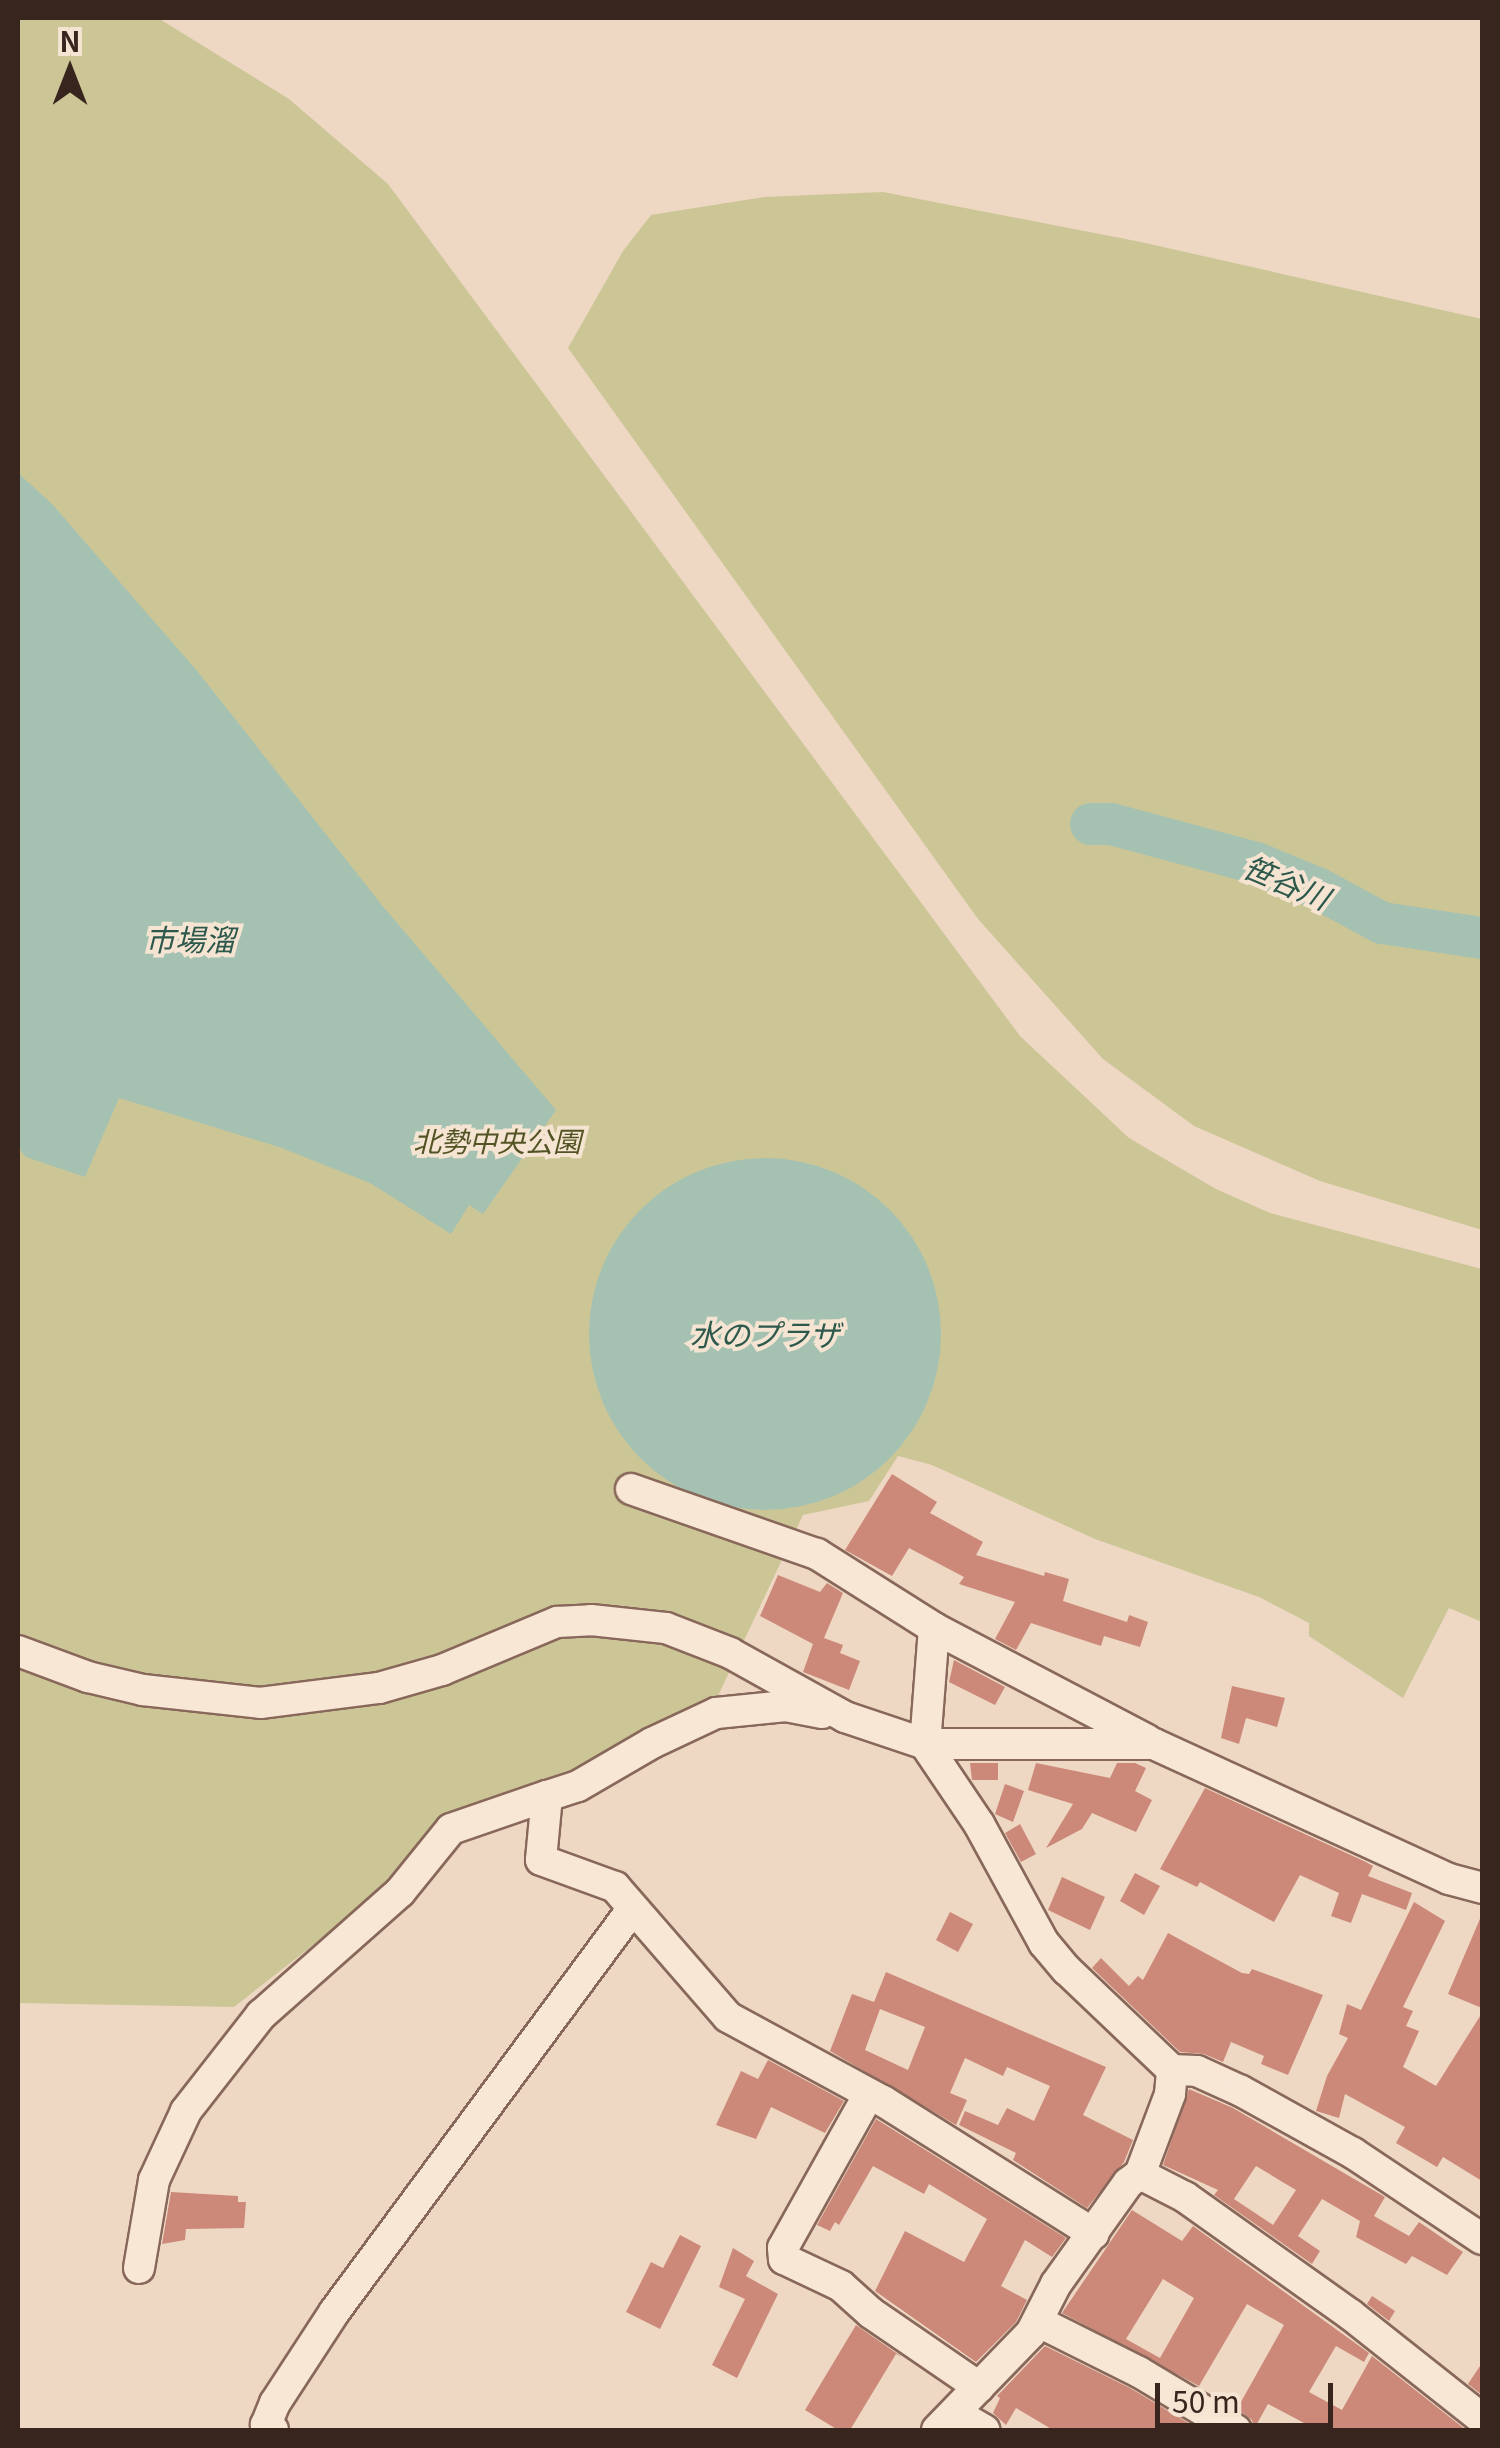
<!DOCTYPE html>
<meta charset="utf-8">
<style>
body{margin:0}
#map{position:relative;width:1500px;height:2448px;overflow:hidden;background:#eed8c3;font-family:Georgia,"Noto Sans JP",serif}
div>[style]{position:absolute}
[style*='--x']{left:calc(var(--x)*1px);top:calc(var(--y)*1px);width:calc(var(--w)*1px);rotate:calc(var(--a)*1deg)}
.green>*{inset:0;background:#ccc697}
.water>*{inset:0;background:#a5c1b2}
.round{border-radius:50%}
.river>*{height:42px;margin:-21px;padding:0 21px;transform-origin:21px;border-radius:21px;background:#a5c1b2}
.building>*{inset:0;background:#cc8979}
.roads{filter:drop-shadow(2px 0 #88685a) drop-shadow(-2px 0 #88685a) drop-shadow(0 2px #88685a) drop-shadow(0 -2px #88685a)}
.minor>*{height:30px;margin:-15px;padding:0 15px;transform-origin:15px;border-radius:15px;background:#f9e7d6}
span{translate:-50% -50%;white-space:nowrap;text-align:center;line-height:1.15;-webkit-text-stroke:8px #f5e4d2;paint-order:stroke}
.park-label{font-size:28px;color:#535425;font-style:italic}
.water-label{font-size:30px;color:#2d584c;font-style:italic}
.frame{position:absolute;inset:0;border:20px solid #38251e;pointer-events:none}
.north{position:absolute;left:20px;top:20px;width:100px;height:100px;-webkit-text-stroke:8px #f5e4d2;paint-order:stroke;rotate:0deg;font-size:28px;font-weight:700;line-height:40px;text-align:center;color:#38251e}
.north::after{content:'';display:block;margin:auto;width:35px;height:45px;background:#38251e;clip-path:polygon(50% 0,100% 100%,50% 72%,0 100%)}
.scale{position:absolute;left:1155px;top:2383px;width:178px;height:45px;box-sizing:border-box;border:5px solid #38251e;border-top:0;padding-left:12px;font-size:30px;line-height:35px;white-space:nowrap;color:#38251e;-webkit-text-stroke:8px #f5e4d2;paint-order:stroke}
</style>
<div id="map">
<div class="green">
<div style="clip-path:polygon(18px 18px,158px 18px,289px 99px,388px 184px,1020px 1036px,1129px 1138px,1216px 1189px,1270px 1213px,1482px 1269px,1482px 1622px,1449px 1608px,1403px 1698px,1309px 1636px,1309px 1623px,1259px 1597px,1095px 1539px,932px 1465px,898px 1456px,869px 1501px,803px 1515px,717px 1698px,546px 1782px,390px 1885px,234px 2007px,18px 2003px)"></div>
<div style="clip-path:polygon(883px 192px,1141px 242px,1482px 319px,1482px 1230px,1320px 1181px,1194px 1126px,1103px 1059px,978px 919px,568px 348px,623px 251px,651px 215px,764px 197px)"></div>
</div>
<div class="water">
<div style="clip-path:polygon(18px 473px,52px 504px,198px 672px,381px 904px,556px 1110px,483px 1214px,469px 1205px,451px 1234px,370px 1183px,279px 1147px,119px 1098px,85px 1177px,26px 1157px,18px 1147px)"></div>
<div class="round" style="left:589px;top:1158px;width:352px;height:352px"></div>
</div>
<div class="river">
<div style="--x:1091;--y:824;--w:20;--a:0"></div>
<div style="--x:1111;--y:824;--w:150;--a:15.1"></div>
<div style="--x:1256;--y:863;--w:68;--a:22.4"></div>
<div style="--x:1319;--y:889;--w:72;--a:28.4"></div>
<div style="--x:1382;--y:923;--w:101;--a:8.5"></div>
</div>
<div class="building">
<div style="clip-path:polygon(892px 1474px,937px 1502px,930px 1513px,983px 1542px,976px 1555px,1044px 1576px,1045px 1572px,1069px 1579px,1063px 1601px,1127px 1622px,1129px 1615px,1148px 1622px,1140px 1647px,1104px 1636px,1101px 1646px,1031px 1623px,1016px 1650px,995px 1639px,1015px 1602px,959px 1584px,964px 1577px,909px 1548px,892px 1576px,845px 1550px)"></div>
<div style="clip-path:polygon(778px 1575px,820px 1592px,827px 1583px,843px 1593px,824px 1638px,843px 1645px,840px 1653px,860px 1661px,849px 1690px,803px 1672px,813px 1644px,760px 1616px)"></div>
<div style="clip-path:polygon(954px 1660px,1005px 1687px,995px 1705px,949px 1682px)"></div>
<div style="clip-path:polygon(1232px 1686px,1285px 1698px,1277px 1727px,1246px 1718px,1239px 1744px,1221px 1738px)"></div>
<div style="clip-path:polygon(970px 1763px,998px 1763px,998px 1780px,972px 1780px)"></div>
<div style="clip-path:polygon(1036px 1763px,1110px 1778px,1117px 1763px,1135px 1763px,1146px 1768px,1135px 1791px,1152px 1800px,1136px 1832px,1092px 1813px,1082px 1829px,1046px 1848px,1073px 1804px,1028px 1790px)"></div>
<div style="clip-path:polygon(1005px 1784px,1024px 1791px,1013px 1822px,995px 1814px)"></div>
<div style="clip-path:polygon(1205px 1788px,1366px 1862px,1373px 1866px,1368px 1876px,1412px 1893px,1406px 1910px,1362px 1894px,1351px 1923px,1331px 1916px,1339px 1893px,1300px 1875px,1274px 1922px,1200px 1882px,1197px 1887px,1160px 1869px)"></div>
<div style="clip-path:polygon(1020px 1824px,1036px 1854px,1021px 1862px,1005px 1833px)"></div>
<div style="clip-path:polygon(1135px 1873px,1160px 1886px,1144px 1915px,1120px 1901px)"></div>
<div style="clip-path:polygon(1062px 1877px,1105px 1897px,1090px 1930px,1048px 1910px)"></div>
<div style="clip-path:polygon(1414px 1902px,1445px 1921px,1403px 2007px,1413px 2011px,1406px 2026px,1419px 2031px,1403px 2067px,1436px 2086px,1482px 2013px,1482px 2181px,1443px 2157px,1437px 2167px,1396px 2143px,1405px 2127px,1345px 2094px,1339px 2118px,1316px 2111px,1327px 2076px,1348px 2038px,1339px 2034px,1347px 2004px,1361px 2010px)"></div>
<div style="clip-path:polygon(950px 1912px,973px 1924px,958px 1952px,936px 1940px)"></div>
<div style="clip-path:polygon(1482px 1914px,1482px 2008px,1448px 1994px)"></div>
<div style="clip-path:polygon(1168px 1933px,1242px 1973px,1249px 1974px,1252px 1969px,1323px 1995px,1288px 2075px,1261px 2064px,1264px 2056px,1231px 2042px,1223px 2062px,1204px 2054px,1180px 2052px,1092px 1968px,1101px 1958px,1129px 1986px,1138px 1976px,1143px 1980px)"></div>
<div style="clip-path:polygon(evenodd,886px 1972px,1106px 2067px,1083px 2115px,1133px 2140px,1124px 2162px,1087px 2208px,1013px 2160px,1016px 2153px,959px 2125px,965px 2111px,998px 2125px,1007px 2108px,1034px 2121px,1050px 2086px,1007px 2067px,1003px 2076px,965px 2058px,950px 2093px,967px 2100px,956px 2125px,830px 2051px,852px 1994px,874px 2002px,886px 1972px,880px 2009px,925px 2027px,908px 2070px,865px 2050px,880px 2009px)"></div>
<div style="clip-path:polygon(768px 2060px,844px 2101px,825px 2133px,771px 2107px,756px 2139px,716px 2125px,741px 2071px,758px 2079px)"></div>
<div style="clip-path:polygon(evenodd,1189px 2089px,1233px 2108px,1385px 2197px,1374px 2216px,1409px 2236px,1419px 2222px,1463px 2252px,1447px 2275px,1412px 2256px,1406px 2264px,1356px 2237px,1360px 2221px,1322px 2199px,1298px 2236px,1320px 2251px,1312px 2264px,1214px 2195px,1218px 2190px,1163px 2165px,1189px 2089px,1256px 2166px,1296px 2190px,1273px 2225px,1234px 2199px,1256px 2166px)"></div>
<div style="clip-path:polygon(876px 2119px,1066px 2238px,1052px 2257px,1025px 2240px,1001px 2286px,1027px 2300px,1016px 2322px,976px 2362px,875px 2291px,905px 2231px,964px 2262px,987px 2219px,929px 2184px,924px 2194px,873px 2166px,839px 2225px,835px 2222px,830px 2231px,817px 2225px)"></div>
<div style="clip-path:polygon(171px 2192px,238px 2196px,238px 2202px,246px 2202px,244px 2228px,186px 2229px,185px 2240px,162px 2244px)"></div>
<div style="clip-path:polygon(evenodd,1132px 2210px,1182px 2241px,1193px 2226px,1369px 2353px,1364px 2362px,1336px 2346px,1309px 2392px,1342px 2410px,1372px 2356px,1466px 2430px,1302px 2430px,1306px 2424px,1268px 2404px,1254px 2429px,1252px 2420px,1237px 2409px,1284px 2325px,1247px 2304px,1199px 2386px,1062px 2313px,1132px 2210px,1163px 2279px,1194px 2298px,1160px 2358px,1126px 2339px,1163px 2279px)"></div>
<div style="clip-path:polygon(680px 2235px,701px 2246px,660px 2329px,626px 2312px,651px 2262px,663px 2268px)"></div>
<div style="clip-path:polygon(733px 2248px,754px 2261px,746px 2276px,778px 2294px,737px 2378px,712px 2365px,745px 2299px,719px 2287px)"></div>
<div style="clip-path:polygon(1372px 2296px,1395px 2311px,1389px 2321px,1367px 2304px)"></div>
<div style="clip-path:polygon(856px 2325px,902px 2357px,896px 2354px,850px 2430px,838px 2430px,805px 2410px)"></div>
<div style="clip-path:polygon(1045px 2346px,1130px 2388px,1200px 2430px,1053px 2430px,1016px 2408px,1006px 2425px,993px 2413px,1000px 2398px,997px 2396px)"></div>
<div style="clip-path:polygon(1482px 2363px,1482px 2395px,1468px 2384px)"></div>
</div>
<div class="roads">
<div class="minor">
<div style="--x:631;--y:1489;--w:197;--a:19.3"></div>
<div style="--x:817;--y:1554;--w:138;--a:32.3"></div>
<div style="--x:934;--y:1628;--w:241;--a:27.7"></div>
<div style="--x:934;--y:1628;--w:116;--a:94.4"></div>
<div style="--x:925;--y:1744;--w:97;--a:56"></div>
<div style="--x:979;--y:1824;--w:136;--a:61.4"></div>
<div style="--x:1044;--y:1943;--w:35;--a:50"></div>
<div style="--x:1067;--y:1970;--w:145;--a:43.6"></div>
<div style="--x:1172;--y:2070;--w:25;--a:2"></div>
<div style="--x:1197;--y:2071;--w:48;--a:24.4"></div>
<div style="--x:1241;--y:2091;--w:128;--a:29"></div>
<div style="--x:1353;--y:2153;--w:155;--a:33.7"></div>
<div style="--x:18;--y:1651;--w:75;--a:20.4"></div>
<div style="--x:88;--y:1677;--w:57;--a:13.3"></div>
<div style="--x:143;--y:1690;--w:118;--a:6.3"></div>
<div style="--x:260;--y:1703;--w:120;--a:-7.2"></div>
<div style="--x:379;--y:1688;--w:66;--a:-15.9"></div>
<div style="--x:442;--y:1670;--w:125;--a:-22.7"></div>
<div style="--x:557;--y:1622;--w:34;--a:-3"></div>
<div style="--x:591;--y:1620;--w:75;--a:6.1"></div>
<div style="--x:666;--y:1628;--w:69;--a:21.3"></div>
<div style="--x:730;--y:1653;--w:132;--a:29.1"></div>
<div style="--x:845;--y:1717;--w:84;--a:18.6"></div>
<div style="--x:925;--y:1744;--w:229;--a:0"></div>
<div style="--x:1154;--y:1744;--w:324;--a:24.6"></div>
<div style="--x:1449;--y:1879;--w:34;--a:15"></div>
<div style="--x:822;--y:1713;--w:37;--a:-169"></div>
<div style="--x:786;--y:1706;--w:70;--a:174.3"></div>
<div style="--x:716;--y:1713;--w:71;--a:154.9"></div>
<div style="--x:652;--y:1743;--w:86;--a:149.8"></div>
<div style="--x:578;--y:1786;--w:33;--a:162"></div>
<div style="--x:547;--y:1796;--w:64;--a:95.4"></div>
<div style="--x:541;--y:1860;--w:79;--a:20"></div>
<div style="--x:615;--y:1887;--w:172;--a:49"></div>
<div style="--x:728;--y:2017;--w:176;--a:28.5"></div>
<div style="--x:883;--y:2101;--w:249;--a:32.2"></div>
<div style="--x:869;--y:2094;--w:176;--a:119.2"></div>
<div style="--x:783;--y:2248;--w:11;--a:85"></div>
<div style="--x:784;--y:2259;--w:63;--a:25.3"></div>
<div style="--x:841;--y:2286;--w:40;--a:42"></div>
<div style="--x:871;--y:2313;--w:131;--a:34.4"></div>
<div style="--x:1140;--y:2174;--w:51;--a:27.1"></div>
<div style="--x:1185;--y:2197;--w:204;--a:35.4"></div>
<div style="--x:1351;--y:2315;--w:167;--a:38.4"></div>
<div style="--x:139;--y:2268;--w:89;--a:-80.3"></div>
<div style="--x:154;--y:2180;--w:76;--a:-65.1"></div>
<div style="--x:186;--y:2111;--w:122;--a:-52"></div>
<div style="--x:261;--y:2015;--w:186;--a:-41.5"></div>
<div style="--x:400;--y:1892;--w:81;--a:-51"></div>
<div style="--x:451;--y:1829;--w:102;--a:-19"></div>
<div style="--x:1039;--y:2322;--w:112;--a:26.6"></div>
<div style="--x:1139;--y:2372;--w:113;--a:30.9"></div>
<div style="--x:955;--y:2413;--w:34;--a:30"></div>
<div style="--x:273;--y:2430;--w:9;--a:-144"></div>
<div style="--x:266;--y:2425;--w:24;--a:-68"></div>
<div style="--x:275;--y:2403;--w:110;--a:-56.9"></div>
<div style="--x:335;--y:2311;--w:500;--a:-53.5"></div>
<div style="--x:937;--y:2430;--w:135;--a:-45.9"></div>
<div style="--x:1031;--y:2333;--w:55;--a:-63"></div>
<div style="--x:1056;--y:2284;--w:124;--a:-54.5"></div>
<div style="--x:1128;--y:2183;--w:15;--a:-37"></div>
<div style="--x:1140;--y:2174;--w:85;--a:-69.4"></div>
<div style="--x:1170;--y:2094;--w:24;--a:-85"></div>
</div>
</div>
<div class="park-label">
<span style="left:497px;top:1140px">北勢中央公園</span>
</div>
<div class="water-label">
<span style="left:1287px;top:881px;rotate:23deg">笹谷川</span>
<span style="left:190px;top:938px">市場溜</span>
<span style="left:765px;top:1333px">水のプラザ</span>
</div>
<div class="frame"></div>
<div class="north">N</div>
<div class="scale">50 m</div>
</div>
